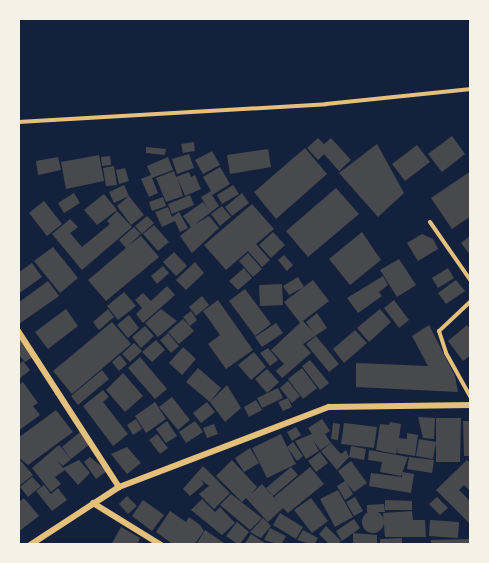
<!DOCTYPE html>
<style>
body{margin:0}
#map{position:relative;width:489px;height:563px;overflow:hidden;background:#14213d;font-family:"Source Sans 3",sans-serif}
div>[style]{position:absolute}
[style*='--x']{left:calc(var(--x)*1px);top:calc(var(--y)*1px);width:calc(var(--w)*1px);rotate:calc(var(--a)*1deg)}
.building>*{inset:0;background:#48494c}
.round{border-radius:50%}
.service>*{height:4px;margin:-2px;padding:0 2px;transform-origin:2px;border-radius:2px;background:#e5c07b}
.minor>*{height:6px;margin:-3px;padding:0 3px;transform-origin:3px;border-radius:3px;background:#e5c07b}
span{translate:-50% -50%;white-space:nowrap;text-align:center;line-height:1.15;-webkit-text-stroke:5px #f6f1e7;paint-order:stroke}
.frame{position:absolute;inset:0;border:20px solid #f6f1e7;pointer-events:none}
</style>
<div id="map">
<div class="building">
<div style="clip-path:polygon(452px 136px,465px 154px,442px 172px,428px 154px)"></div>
<div style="clip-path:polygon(318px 138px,324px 144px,331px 138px,351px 160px,339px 171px,324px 154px,318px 160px,307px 148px)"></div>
<div style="clip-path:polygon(194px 142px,195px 151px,183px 153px,181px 144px)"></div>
<div style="clip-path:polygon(377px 144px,404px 193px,378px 217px,339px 173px)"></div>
<div style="clip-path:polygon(417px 145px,430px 162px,405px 181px,392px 164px)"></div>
<div style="clip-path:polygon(146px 147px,166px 149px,165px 155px,146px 153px)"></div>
<div style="clip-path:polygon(305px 148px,327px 174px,276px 219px,254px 192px)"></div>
<div style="clip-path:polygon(268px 149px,271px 167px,230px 174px,227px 155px)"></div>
<div style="clip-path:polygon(212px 151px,220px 165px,203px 174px,195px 160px)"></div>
<div style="clip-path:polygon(189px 154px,194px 168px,177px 174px,172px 159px)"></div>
<div style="clip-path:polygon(99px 155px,104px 181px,66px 189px,61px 162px)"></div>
<div style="clip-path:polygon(110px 156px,111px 165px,102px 166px,101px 157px)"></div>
<div style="clip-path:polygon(58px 157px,61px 170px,38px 175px,36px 161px)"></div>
<div style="clip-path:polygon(168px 157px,173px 170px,152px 178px,158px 193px,149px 197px,141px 179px,151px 175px,147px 166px)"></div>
<div style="clip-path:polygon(114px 166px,117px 185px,106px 186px,103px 168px)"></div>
<div style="clip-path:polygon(220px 167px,230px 184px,212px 195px,219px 206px,194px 225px,209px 216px,219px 228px,192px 253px,180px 236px,191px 227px,183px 216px,203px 202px,208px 209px,201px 197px,211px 191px,203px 177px)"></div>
<div style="clip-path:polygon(125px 168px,129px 181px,119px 184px,116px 170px)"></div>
<div style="clip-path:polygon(174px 171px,176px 177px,189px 172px,191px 177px,195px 175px,201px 189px,185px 196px,178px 179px,183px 196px,166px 202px,156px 178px)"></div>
<div style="clip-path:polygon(471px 171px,471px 216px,452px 229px,431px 198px)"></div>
<div style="clip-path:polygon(124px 185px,129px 196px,114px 203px,109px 192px)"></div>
<div style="clip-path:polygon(233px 185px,239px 194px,222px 204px,217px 195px)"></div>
<div style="clip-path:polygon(336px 188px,359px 214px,308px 257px,286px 231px)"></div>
<div style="clip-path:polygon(74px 193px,80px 203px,64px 213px,58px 203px)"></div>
<div style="clip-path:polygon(242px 193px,249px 203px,232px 216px,225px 207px)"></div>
<div style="clip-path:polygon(104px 194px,117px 210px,97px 225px,84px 210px)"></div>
<div style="clip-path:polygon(190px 195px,194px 205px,172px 214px,168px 204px)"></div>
<div style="clip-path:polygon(129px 196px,144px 215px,131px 225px,117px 206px)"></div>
<div style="clip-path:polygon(163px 197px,166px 206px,152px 211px,149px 202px)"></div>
<div style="clip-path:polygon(44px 201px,62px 224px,47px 236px,29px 213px)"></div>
<div style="clip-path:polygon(252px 204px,274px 229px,256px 244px,270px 260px,262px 267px,248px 251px,226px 270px,204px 245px)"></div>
<div style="clip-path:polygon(222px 206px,231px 217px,220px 226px,211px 214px)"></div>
<div style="clip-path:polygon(168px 207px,172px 217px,179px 212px,188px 228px,180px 232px,175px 221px,162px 227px,155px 212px)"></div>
<div style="clip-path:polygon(117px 211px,132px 227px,82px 270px,52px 234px,70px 219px,78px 227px,70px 233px,82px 247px,110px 224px,107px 221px)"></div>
<div style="clip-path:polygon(147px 216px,154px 223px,142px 234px,135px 226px)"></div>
<div style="clip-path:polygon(154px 225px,169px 242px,158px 251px,143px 234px)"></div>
<div style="clip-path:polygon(134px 227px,141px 234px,128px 246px,141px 236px,159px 257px,106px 301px,88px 280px,126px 248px,119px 240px)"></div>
<div style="clip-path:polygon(273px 232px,285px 245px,271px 258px,259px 245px)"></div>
<div style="clip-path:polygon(362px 232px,381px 260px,350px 285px,329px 259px)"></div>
<div style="clip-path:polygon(422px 234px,433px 239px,438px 249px,418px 261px,407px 243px)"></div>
<div style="clip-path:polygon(471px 235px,471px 256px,461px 243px)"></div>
<div style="clip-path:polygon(53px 247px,78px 278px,60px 293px,34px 261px)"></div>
<div style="clip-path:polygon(174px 252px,187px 266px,176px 276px,163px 262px)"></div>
<div style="clip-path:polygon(248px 253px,262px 269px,253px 277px,239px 261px)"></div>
<div style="clip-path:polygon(284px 255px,293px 265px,287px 271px,278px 260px)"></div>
<div style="clip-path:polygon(399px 259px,416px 285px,397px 297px,380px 270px)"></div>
<div style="clip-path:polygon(195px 262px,204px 273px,186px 290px,176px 280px)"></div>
<div style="clip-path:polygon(32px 263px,42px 277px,18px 294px,18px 273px)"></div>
<div style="clip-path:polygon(163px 266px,169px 273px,157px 284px,151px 276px)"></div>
<div style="clip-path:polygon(244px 268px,252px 278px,238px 290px,229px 281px)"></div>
<div style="clip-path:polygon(448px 268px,454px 278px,438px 288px,432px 278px)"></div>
<div style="clip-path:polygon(383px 276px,388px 285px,379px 292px,382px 296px,358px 313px,347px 298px)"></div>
<div style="clip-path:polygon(298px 277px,304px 287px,289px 295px,283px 286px)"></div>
<div style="clip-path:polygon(313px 280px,329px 301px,303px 321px,313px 332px,306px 322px,317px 313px,327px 328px,303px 344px,311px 353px,282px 378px,276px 371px,284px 364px,271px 350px,300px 323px,284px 302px)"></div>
<div style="clip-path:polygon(456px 280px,465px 291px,446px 304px,438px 293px)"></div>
<div style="clip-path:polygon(48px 281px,59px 296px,19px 324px,18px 303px)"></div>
<div style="clip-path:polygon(282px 284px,283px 305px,260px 306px,259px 285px)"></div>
<div style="clip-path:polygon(167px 286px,175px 295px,143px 323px,136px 314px,142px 308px,135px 300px,143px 293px,151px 301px)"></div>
<div style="clip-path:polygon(245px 289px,271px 324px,255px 336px,229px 301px)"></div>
<div style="clip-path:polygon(124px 292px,136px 306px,118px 320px,107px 306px)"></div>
<div style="clip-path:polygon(202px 296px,209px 305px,196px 316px,189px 307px)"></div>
<div style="clip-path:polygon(218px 300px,253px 350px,226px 369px,208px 344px,220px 335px,203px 311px)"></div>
<div style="clip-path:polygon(394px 300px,409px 320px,399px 328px,384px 308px)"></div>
<div style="clip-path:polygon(66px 309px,78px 326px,48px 349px,35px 332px)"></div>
<div style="clip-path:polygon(108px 309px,114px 317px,99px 330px,93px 322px)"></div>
<div style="clip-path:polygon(161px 309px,177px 321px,158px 337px,145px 323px)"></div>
<div style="clip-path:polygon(380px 309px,391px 322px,369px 342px,357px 328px)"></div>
<div style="clip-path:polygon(191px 311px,197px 320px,190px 326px,183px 317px)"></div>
<div style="clip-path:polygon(129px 315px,139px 328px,128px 338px,117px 325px)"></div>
<div style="clip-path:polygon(183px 319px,194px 331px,179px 344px,168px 332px)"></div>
<div style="clip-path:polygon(112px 322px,131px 344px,72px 394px,53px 371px)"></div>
<div style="clip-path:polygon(276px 323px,283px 333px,262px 347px,255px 337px)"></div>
<div style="clip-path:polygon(429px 325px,455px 376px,458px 392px,356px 387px,356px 363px,428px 366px,412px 336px)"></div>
<div style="clip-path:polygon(467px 325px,471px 330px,471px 355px,463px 361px,448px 341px)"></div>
<div style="clip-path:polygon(145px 326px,154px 336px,141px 348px,132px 337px)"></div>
<div style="clip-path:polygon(355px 330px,367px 343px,344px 363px,333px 349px)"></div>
<div style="clip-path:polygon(168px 333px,179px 346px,171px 353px,160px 340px)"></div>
<div style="clip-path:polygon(316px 336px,339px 364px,329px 372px,306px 344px)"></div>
<div style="clip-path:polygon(18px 337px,33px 357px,25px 362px,18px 354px)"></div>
<div style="clip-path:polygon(156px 340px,165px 350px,152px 362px,142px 352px)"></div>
<div style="clip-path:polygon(134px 343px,142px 351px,130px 362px,122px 354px)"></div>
<div style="clip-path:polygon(183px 347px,196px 359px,182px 375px,169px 363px)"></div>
<div style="clip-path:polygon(268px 348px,278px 360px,270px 366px,260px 353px)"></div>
<div style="clip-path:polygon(254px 352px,266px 367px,251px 380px,238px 365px)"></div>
<div style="clip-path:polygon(120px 355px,127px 364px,119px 371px,112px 362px)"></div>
<div style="clip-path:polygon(140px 357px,167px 389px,155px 399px,128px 368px)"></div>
<div style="clip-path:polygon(310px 360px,329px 383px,320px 390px,302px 366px)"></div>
<div style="clip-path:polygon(23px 361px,30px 370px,18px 380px,18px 365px)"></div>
<div style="clip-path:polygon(198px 368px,221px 388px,210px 402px,186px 382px)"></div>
<div style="clip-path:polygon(302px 368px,317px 388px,303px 399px,288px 379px)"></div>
<div style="clip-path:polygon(267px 369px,279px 382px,267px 393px,255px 379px)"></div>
<div style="clip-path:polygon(102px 370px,109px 379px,78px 405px,71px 396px)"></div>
<div style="clip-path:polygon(123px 373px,143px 396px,125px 412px,106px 390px)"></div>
<div style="clip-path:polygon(288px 381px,300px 396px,292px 403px,280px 388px)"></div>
<div style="clip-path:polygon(23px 382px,38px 403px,33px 406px,40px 415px,18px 431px,18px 385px)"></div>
<div style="clip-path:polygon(227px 385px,241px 408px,225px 422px,210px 402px)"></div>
<div style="clip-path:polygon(278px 388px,283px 398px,262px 408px,257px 398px)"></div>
<div style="clip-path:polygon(103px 390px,109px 397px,103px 402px,128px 434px,113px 446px,83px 406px)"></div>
<div style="clip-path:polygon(172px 397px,190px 420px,178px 430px,159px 407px)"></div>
<div style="clip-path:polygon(288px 398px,292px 407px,283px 411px,278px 402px)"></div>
<div style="clip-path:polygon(256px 400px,262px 410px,249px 417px,244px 407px)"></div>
<div style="clip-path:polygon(155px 402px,166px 419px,146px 433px,135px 416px)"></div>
<div style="clip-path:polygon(207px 402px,215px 412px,201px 423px,193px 413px)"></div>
<div style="clip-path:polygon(56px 410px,73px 432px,28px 465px,18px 457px,18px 438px)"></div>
<div style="clip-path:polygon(418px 417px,435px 418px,434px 439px,423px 438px)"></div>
<div style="clip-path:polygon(436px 418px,461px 418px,460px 462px,436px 462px)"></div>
<div style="clip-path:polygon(136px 419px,142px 429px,133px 435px,127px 425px)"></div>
<div style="clip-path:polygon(322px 419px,330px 431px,325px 434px,331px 443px,320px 450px,313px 440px,319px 451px,306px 459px,295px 441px,312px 434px,308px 428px)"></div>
<div style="clip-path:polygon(167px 421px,177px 436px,166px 443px,156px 429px)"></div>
<div style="clip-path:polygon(195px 421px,203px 432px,186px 443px,179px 432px)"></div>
<div style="clip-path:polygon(463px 421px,471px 421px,471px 456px,464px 456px)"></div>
<div style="clip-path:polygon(390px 422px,401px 424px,399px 438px,407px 439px,407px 433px,418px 435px,415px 456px,397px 453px,398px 447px,396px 454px,376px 450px,380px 424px,389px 425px)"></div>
<div style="clip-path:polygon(333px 423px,340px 424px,338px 440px,331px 439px)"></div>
<div style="clip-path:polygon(344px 423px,377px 427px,374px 448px,341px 444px)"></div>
<div style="clip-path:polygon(214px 424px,218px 434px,207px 438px,203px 428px)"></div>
<div style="clip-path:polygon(296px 427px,301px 435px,292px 441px,287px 432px)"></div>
<div style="clip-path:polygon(80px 432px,90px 444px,71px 459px,62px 447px)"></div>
<div style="clip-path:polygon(157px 434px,168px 448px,160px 454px,149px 440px)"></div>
<div style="clip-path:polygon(281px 434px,287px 447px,293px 442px,303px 456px,297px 461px,287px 447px,296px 464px,267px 478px,252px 448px)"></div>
<div style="clip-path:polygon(419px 439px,436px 442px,433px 459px,416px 456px)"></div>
<div style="clip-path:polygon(331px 443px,341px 454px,346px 450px,349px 457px,351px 446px,366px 449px,364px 460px,349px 457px,337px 470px,321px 451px)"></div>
<div style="clip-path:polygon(59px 445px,71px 459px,63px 466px,57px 460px,63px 468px,79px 460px,90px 473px,78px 485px,65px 470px,55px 477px,61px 484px,51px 492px,32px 468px)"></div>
<div style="clip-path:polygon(127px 447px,141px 463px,127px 474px,111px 454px)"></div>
<div style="clip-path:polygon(250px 448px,259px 463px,244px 472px,235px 458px)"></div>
<div style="clip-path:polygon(369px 450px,408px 457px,401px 476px,380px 472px,382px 462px,368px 460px)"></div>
<div style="clip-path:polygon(320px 452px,328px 463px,316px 472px,308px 461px)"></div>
<div style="clip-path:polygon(90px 457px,107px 471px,96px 479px,84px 462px)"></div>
<div style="clip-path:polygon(409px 457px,434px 460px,432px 473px,407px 469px)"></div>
<div style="clip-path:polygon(20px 460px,33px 475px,19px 486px,18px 462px)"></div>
<div style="clip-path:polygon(232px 460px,257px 487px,251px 494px,262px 484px,278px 502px,274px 497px,310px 467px,324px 484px,288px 513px,283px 508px,268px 522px,246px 498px,242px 502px,216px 476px)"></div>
<div style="clip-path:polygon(467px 460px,471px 464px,471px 492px,464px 485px,459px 490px,471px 502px,471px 525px,436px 490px)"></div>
<div style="clip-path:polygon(351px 461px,367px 483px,354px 492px,347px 484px,353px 494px,345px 500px,337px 486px,345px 481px,338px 471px)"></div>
<div style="clip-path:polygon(203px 466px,230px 493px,214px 509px,199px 494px,209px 486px,200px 479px,204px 484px,190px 496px,183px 489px)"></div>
<div style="clip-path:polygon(291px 467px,298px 475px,273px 496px,266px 488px)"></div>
<div style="clip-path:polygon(402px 472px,414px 474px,411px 493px,369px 486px,371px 473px,402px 477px)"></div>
<div style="clip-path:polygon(32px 477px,41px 486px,28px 497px,20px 487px)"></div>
<div style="clip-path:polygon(44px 485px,51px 494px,58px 488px,67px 500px,52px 511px,36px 491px)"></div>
<div style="clip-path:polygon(338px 490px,353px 517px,335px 527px,320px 499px)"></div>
<div style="clip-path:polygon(231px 494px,262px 518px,250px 530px,220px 505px)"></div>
<div style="clip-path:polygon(127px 496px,137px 506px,128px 514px,119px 504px)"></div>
<div style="clip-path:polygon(355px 497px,363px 511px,354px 516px,346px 502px)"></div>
<div style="clip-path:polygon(437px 497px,448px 508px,440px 515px,429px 504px)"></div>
<div style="clip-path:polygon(24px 498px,39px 516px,18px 532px,18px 503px)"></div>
<div style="clip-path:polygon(311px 498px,328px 521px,312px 533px,294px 510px)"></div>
<div style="clip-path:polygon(202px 499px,215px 512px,220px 507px,235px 523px,222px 535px,191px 510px)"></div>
<div style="clip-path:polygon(143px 500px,164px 515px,152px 531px,132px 516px)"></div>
<div style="clip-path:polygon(385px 500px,412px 501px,412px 510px,385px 510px)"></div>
<div style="clip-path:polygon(384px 504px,385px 512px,367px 512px,367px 505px)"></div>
<div class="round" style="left:362px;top:511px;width:22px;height:22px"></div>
<div style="clip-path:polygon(170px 511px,186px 522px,189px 517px,200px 525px,204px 531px,194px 545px,174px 545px,156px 532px)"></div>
<div style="clip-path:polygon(412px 511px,413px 520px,425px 520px,426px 537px,385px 537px,383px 513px)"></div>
<div style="clip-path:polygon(280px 513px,303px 527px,296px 539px,273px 525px)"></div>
<div style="clip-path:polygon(263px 518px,271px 526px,261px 538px,250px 532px)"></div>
<div style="clip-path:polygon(354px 519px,360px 528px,342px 541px,336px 531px)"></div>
<div style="clip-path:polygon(430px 520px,459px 522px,458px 538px,429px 536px)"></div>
<div style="clip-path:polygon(237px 522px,249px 532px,239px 545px,226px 536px)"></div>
<div style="clip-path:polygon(326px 526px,341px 541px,337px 545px,330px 545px,319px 534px)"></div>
<div style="clip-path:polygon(121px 527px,140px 538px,137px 545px,111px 545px)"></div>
<div style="clip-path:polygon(270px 528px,286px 536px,281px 545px,264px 540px)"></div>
<div style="clip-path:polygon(205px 530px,227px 545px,196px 545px)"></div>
<div style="clip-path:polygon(303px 530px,318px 538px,314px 545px,297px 540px)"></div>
<div style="clip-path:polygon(353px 533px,377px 535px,377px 545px,353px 544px)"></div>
<div style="clip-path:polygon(251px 534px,265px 543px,264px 545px,244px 545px)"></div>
<div style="clip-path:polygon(402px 538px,402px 545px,380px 545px,380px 539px)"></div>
<div style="clip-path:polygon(471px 539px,471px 545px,431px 545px,431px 540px)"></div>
</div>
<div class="service">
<div style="--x:18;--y:122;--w:309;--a:-3.3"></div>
<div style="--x:326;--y:104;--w:146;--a:-5.9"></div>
<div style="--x:430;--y:222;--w:72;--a:55.2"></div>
<div style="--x:471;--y:301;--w:44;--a:136.8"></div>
<div style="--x:439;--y:331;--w:23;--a:72"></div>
<div style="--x:446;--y:353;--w:51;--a:60.9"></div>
</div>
<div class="minor">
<div style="--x:18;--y:331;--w:186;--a:57.1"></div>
<div style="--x:93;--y:503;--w:80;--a:31.7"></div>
<div style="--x:30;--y:545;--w:106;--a:-33.1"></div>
<div style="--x:119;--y:487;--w:225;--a:-20.9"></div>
<div style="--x:329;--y:407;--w:142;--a:-0.8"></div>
</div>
<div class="frame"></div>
</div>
